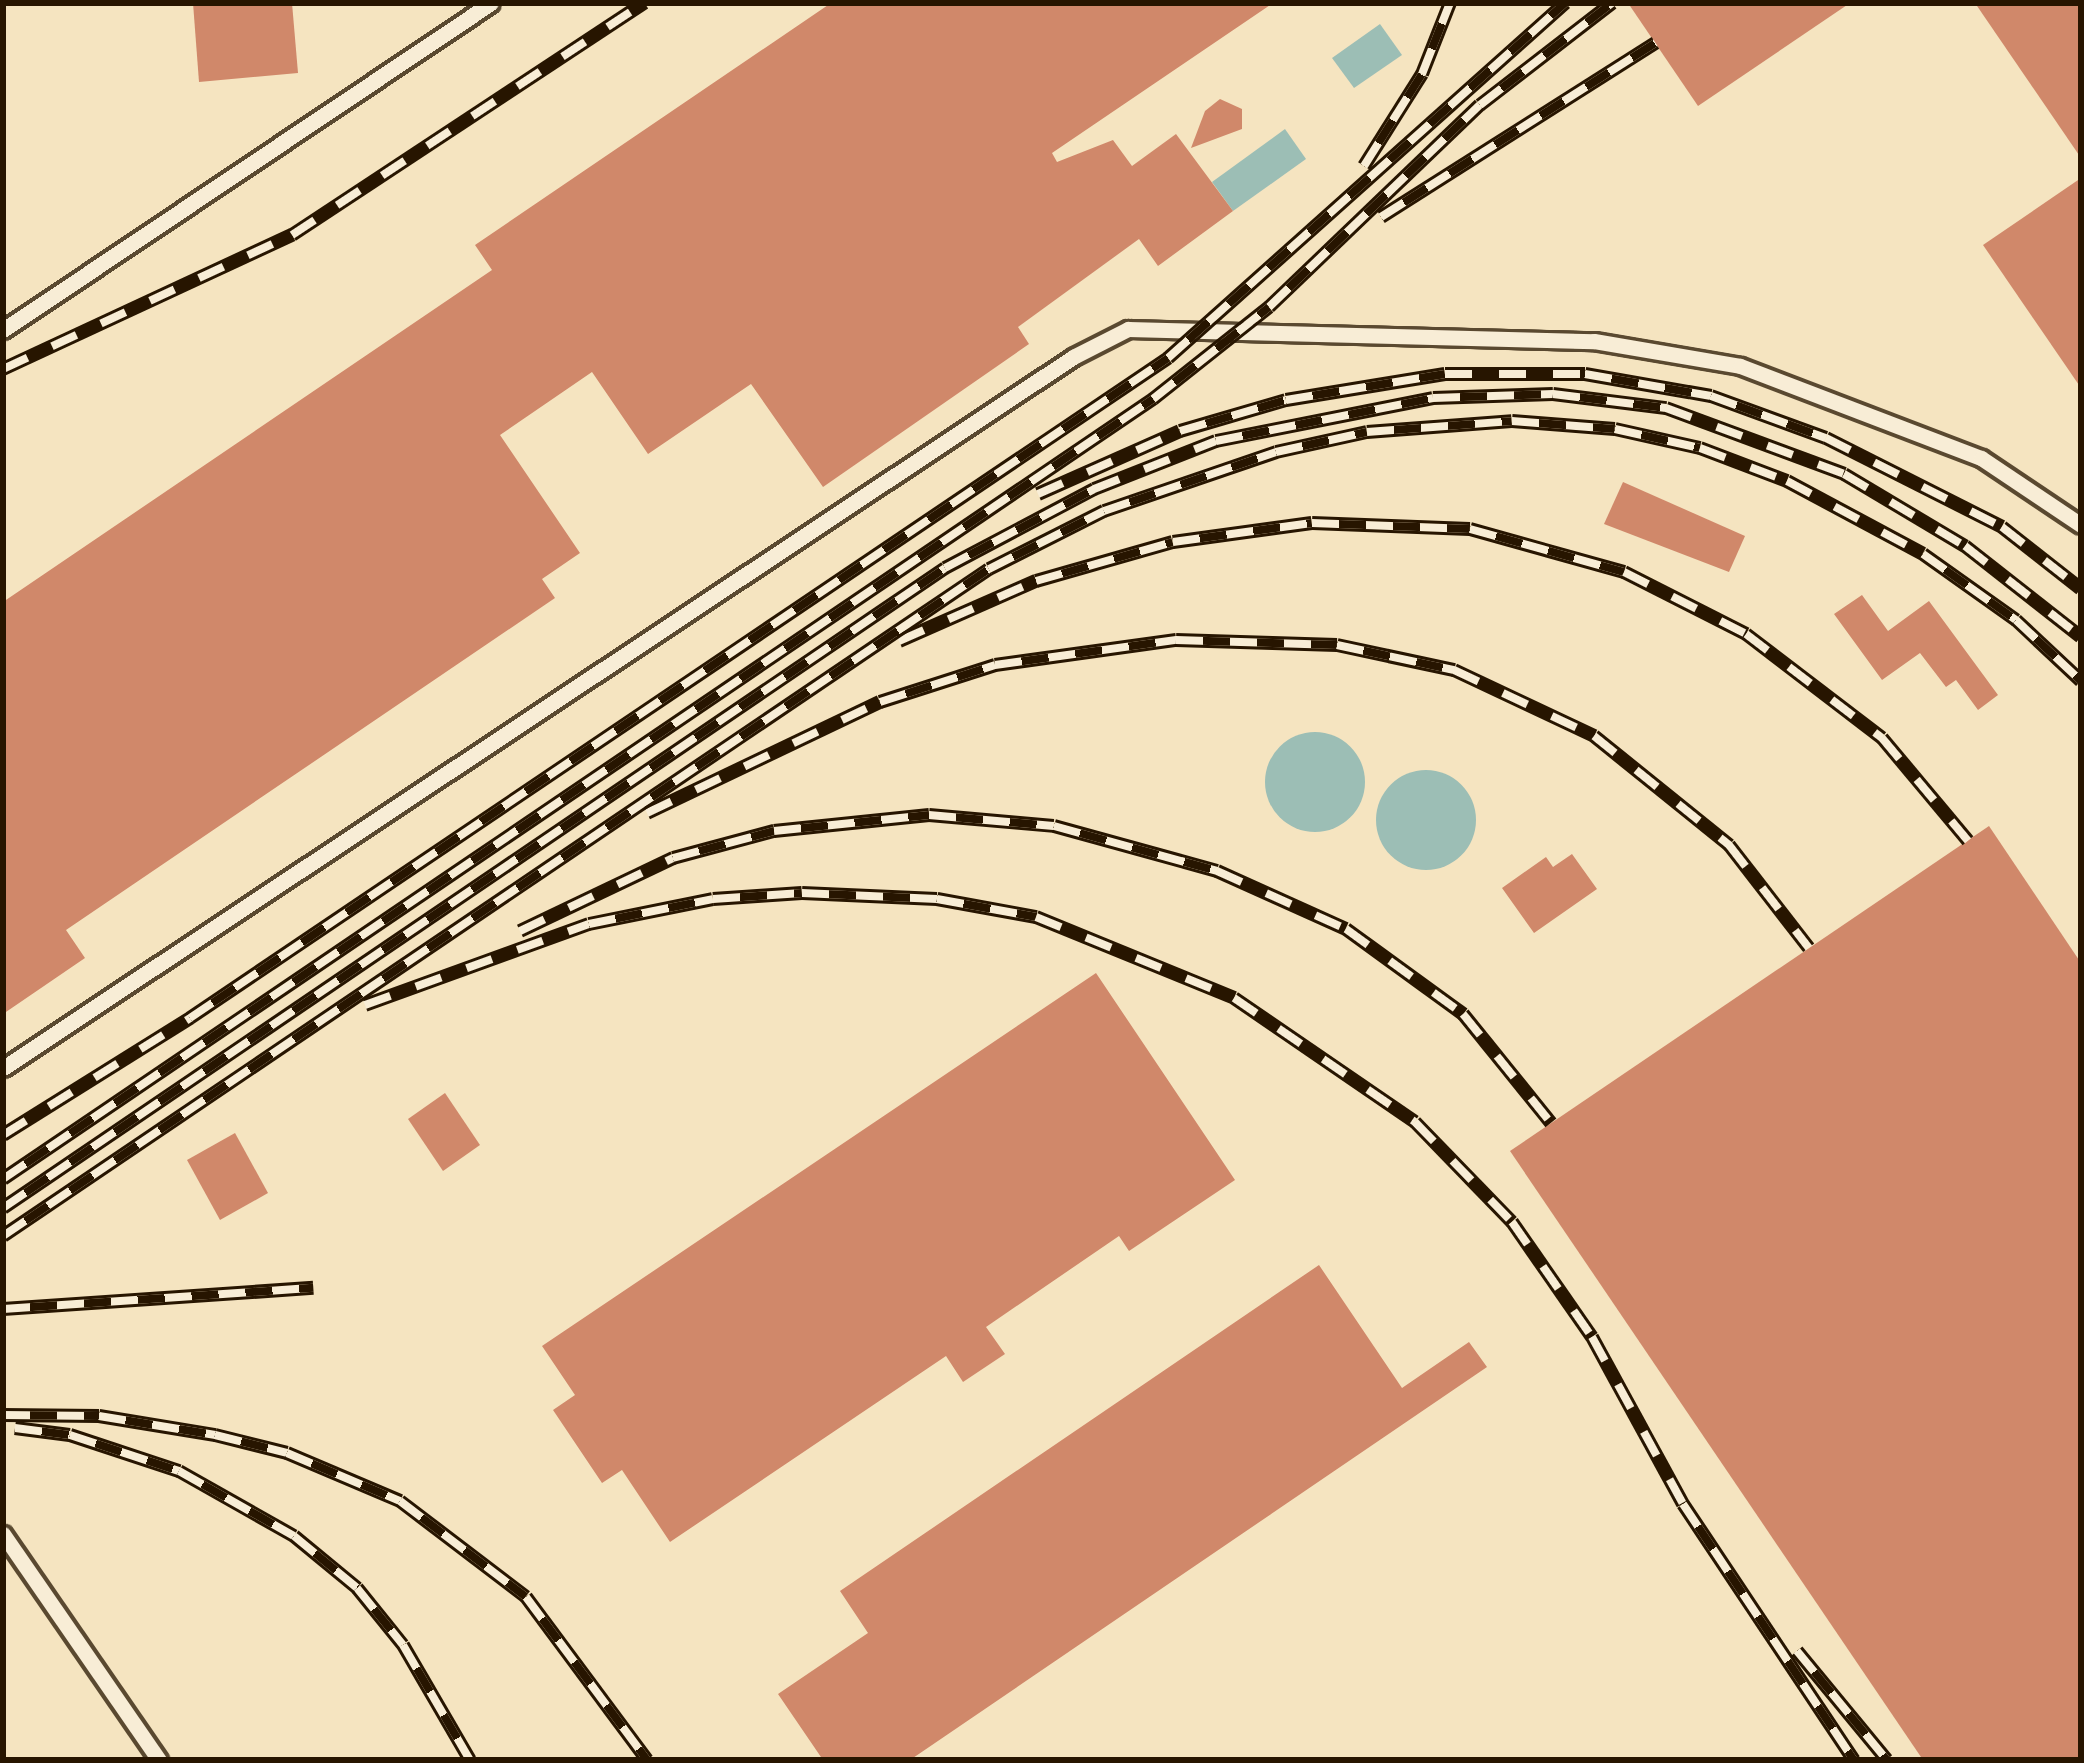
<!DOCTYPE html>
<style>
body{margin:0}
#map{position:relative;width:2084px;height:1763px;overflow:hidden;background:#f5e4c0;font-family:"IM FELL English",serif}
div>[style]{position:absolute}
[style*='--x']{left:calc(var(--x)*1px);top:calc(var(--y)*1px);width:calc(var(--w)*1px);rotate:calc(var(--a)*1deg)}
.water>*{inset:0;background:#9cbeb5}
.round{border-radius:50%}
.building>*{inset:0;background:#d0886a}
.roads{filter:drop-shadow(3px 0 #5a4930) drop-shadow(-3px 0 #5a4930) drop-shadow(0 3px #5a4930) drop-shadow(0 -3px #5a4930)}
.service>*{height:15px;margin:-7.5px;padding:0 7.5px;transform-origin:7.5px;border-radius:7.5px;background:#f8edd6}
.rail>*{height:14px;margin-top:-7px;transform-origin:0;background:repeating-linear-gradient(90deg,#f8edd6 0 27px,#271500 0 54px);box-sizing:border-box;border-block:3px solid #271500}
span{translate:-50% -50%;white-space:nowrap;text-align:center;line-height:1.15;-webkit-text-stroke:12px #f8edd6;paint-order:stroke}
.frame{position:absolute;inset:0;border:6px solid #271500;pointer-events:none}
</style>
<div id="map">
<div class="water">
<div style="clip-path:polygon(1380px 24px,1402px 55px,1354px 88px,1332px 58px)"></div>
<div style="clip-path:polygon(1285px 129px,1306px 159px,1233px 211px,1212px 182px)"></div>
<div class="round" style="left:1265px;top:732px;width:100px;height:100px"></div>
<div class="round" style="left:1376px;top:770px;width:100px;height:100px"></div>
</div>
<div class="building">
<div style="clip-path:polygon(193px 3px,292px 3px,298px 73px,199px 82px)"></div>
<div style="clip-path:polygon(831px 3px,1273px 3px,1052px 153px,1057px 162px,1113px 140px,1132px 166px,1176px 134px,1233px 211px,1158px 266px,1139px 239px,1018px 327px,1029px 344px,823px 487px,751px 384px,648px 454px,592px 372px,500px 435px,580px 553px,542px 579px,555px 598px,66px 930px,85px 958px,3px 1014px,3px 602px,492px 270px,475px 245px)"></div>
<div style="clip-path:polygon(1628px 3px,1850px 3px,1698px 106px)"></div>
<div style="clip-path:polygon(1975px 3px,2081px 3px,2081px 158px)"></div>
<div style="clip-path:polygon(1220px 99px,1242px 109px,1242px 129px,1191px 148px,1205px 111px)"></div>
<div style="clip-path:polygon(2081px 178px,2081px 388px,1983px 245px)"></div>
<div style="clip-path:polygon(1623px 482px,1745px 536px,1729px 572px,1604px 524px)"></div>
<div style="clip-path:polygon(1862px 595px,1888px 631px,1929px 601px,1998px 695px,1978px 710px,1956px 680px,1946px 687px,1920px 653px,1882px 680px,1834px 614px)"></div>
<div style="clip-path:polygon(1989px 826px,2081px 963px,2081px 1760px,1923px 1760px,1510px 1151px)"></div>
<div style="clip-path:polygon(1572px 854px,1597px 889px,1534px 933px,1502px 888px,1546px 857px,1553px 867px)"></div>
<div style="clip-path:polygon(1096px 973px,1235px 1180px,1129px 1251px,1119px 1236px,986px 1327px,1005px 1354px,963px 1382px,946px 1356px,670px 1542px,622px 1470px,602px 1483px,553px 1410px,575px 1395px,542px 1346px)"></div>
<div style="clip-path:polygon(445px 1093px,480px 1145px,443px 1171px,408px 1119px)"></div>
<div style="clip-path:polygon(235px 1133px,268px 1193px,220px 1220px,187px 1160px)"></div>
<div style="clip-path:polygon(1319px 1265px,1402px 1388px,1469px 1342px,1487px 1367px,910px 1760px,823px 1760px,778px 1694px,868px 1633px,840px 1591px)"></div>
</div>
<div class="roads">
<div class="service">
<div style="--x:3;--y:330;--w:587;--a:-33.83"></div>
<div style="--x:3;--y:1068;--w:1285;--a:-33.6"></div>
<div style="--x:1073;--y:357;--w:62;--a:-27"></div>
<div style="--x:1128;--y:329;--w:466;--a:1.5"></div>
<div style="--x:1594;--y:341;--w:148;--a:9.7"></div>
<div style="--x:1740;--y:366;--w:258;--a:20.9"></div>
<div style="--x:1981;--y:458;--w:120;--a:33.8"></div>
<div style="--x:3;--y:1534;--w:275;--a:55.4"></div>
</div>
</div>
<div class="rail">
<div style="--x:1364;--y:166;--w:109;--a:-57.8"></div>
<div style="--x:1422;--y:74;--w:76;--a:-68.5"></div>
<div style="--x:1381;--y:217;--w:325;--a:-32.4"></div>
<div style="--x:3;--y:369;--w:319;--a:-24.9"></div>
<div style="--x:292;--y:235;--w:422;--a:-33.4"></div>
<div style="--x:1038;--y:494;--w:155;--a:-23.9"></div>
<div style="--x:1180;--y:431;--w:110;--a:-16.3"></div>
<div style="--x:1286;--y:400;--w:161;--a:-9.3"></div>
<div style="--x:1445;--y:374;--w:140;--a:0"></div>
<div style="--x:1585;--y:374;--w:128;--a:9.9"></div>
<div style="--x:1711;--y:396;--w:122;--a:20.1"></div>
<div style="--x:1826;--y:438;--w:197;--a:26.8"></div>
<div style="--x:2002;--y:527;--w:100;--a:38.1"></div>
<div style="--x:899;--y:641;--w:150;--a:-23.7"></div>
<div style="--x:1036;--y:581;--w:142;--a:-15.9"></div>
<div style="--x:1173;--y:542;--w:140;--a:-7.8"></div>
<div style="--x:1312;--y:523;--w:158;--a:2.2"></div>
<div style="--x:1470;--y:529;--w:160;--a:15.6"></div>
<div style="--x:1624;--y:572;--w:137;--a:26.9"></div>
<div style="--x:1746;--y:634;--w:171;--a:37.4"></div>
<div style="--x:1882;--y:738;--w:134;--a:50.1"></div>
<div style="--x:647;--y:813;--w:258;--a:-25.5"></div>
<div style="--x:880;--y:702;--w:121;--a:-17.8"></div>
<div style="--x:995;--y:665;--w:183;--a:-7.9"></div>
<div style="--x:1176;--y:640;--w:161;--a:1.8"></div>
<div style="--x:1337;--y:645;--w:120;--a:12.1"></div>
<div style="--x:1454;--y:670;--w:155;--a:25.2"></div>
<div style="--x:1594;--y:736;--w:174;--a:38.9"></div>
<div style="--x:1729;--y:845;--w:130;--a:52.2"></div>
<div style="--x:520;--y:931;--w:170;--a:-25.5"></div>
<div style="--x:673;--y:858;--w:105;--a:-15"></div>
<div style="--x:774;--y:831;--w:156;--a:-5.9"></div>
<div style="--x:929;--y:815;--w:125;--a:5"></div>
<div style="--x:1054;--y:826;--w:169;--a:15.4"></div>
<div style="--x:1217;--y:871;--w:141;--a:24.2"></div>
<div style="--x:1346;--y:929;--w:145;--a:36"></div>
<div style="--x:1463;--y:1014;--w:140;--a:51.1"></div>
<div style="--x:365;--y:1005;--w:238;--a:-19.9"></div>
<div style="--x:589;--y:924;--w:126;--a:-11.4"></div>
<div style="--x:713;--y:899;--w:89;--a:-3.9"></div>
<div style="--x:802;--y:893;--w:135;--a:2.5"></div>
<div style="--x:937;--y:899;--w:101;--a:10.3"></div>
<div style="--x:1036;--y:917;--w:214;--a:22.2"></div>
<div style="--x:1234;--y:998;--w:219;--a:34.4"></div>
<div style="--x:1415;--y:1122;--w:139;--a:45.9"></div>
<div style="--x:1512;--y:1222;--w:140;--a:55.2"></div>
<div style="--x:1592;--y:1337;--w:190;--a:61.4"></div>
<div style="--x:1683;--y:1504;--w:308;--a:56.3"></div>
<div style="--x:3;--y:1135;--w:221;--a:-32"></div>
<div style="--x:190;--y:1018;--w:1180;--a:-34.01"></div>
<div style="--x:1168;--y:358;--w:533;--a:-41.8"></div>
<div style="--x:3;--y:1179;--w:1390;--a:-34.15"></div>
<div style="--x:1153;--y:399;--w:148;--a:-38.4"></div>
<div style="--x:1269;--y:307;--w:292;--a:-43.8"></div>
<div style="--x:1480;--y:105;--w:167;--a:-37.7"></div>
<div style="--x:3;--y:1208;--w:1139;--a:-34.19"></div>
<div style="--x:945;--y:568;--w:169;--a:-27.9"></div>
<div style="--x:1094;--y:489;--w:131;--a:-21.5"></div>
<div style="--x:1216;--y:441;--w:221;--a:-11.2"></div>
<div style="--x:1433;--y:398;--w:120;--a:-1.9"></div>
<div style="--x:1553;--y:394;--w:114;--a:7.1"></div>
<div style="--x:1666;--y:408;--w:190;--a:20.3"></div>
<div style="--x:1844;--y:474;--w:141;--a:30.8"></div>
<div style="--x:1965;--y:546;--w:147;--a:38.1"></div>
<div style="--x:3;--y:1236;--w:1190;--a:-34.08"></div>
<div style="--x:989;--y:569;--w:129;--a:-26.8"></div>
<div style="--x:1104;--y:511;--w:182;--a:-18.9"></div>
<div style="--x:1276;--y:452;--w:93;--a:-12.4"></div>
<div style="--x:1367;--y:432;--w:145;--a:-4.3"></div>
<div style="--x:1512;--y:421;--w:103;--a:4.4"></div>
<div style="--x:1615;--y:429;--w:87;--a:12.6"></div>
<div style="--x:1700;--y:448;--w:93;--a:20.8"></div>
<div style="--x:1787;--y:481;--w:154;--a:28.2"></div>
<div style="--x:1923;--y:554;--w:114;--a:35.4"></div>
<div style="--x:2016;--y:620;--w:89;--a:43.2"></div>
<div style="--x:3;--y:1309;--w:311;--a:-3.9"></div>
<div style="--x:3;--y:1415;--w:96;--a:0.6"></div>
<div style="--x:99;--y:1416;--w:118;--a:9.3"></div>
<div style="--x:215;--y:1435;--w:74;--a:14"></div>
<div style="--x:287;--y:1453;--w:123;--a:23"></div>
<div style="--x:400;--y:1501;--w:158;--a:37.3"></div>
<div style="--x:526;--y:1597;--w:203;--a:53.4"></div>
<div style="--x:15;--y:1428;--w:55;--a:7.3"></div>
<div style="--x:70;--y:1435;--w:115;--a:18.3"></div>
<div style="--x:179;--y:1471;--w:132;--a:29.5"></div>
<div style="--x:294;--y:1536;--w:82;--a:39.5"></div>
<div style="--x:357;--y:1588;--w:73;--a:51.1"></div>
<div style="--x:403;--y:1645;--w:133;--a:59.8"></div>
<div style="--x:1797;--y:1651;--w:141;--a:50.5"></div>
</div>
<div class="frame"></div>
</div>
